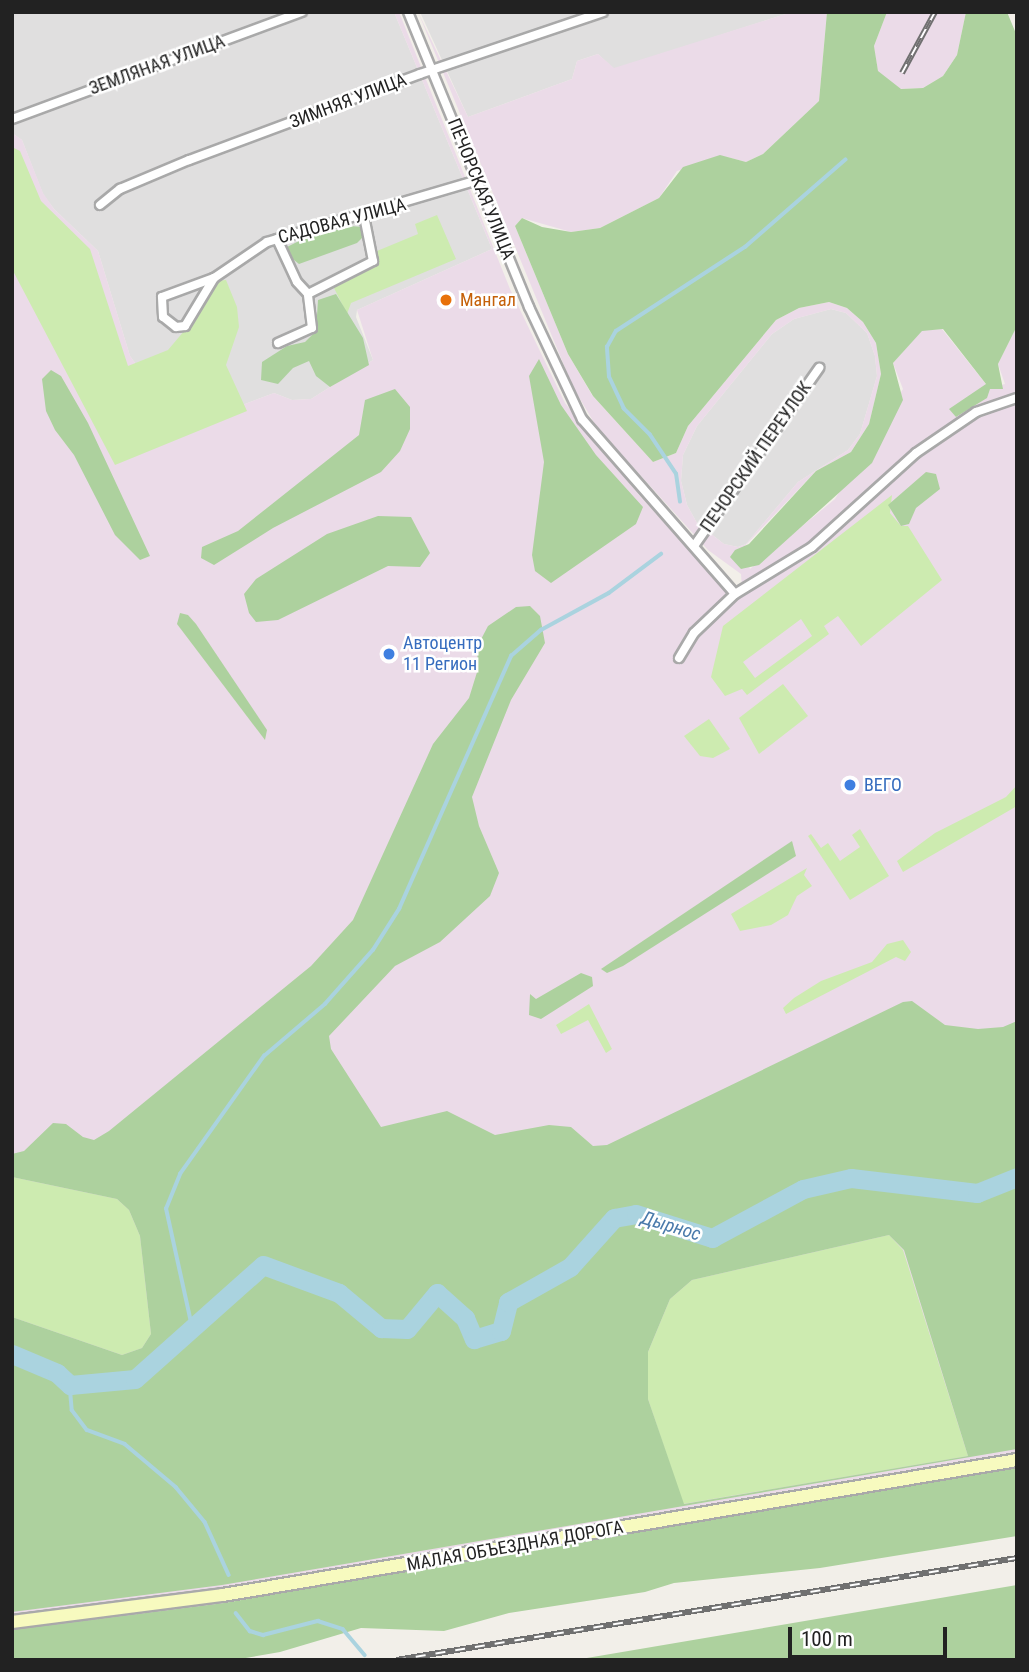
<!DOCTYPE html>
<meta charset="utf-8">
<style>
body{margin:0}
#map{position:relative;width:1029px;height:1672px;overflow:hidden;background:#f2efe9;font-family:"Roboto Condensed",sans-serif}
div>[style]{position:absolute}
[style*='--x']{left:calc(var(--x)*1px);top:calc(var(--y)*1px);width:calc(var(--w)*1px);rotate:calc(var(--a)*1deg)}
.residential>*{inset:0;background:#e0dfdf}
.industrial>*{inset:0;background:#ebdbe8}
.grass>*{inset:0;background:#cdebb0}
.forest>*{inset:0;background:#add19e}
.stream>*{height:3.5px;margin:-1.75px;padding:0 1.75px;transform-origin:1.75px;border-radius:1.75px;background:#aad3df}
.river>*{height:19px;margin:-9.5px;padding:0 9.5px;transform-origin:9.5px;border-radius:9.5px;background:#aad3df}
.roads{filter:drop-shadow(2px 0 #a9a9a9) drop-shadow(-2px 0 #a9a9a9) drop-shadow(0 2px #a9a9a9) drop-shadow(0 -2px #a9a9a9)}
.street>*{height:8px;margin:-4px;padding:0 4px;transform-origin:4px;border-radius:4px;background:#fff}
.secondary>*{height:12px;margin:-6px;padding:0 6px;transform-origin:6px;border-radius:6px;background:#f7fabf}
.rail>*{height:6px;margin-top:-3px;transform-origin:0;background:repeating-linear-gradient(90deg,#fff 0 10px,#707070 0 20px);box-sizing:border-box;border-block:2px solid #707070}
.dots>*{width:19px;height:19px;translate:-50% -50%;box-sizing:border-box;border:4px solid #fff;border-radius:50%}
span{translate:-50% -50%;white-space:nowrap;text-align:center;line-height:1.15;-webkit-text-stroke:5px #fff;paint-order:stroke}
.street-label{font-size:18px;color:#222}
.food-label{font-size:18px;color:#c56008}
.left{translate:0 -50%;text-align:left}
.shop-label{font-size:18px;color:#366cbe}
.water-label{font-size:19px;color:#4a7aab;font-style:italic}
.frame{position:absolute;inset:0;border:14px solid #222;pointer-events:none}
.scale{position:absolute;left:788px;top:1627px;width:159px;height:32px;box-sizing:border-box;border:4px solid #222;border-top:0;padding-left:9px;font-size:21px;line-height:24px;white-space:nowrap;color:#222;-webkit-text-stroke:5px #fff;paint-order:stroke}
</style>
<div id="map">
<div class="residential">
<div style="clip-path:polygon(12px 12px,394px 12px,492px 249px,357px 310px,356px 317px,373px 360px,311px 399px,292px 400px,274px 393px,237px 407px,143px 374px,130px 356px,98px 251px,54px 209px,43px 194px,22px 140px,12px 133px)"></div>
<div style="clip-path:polygon(420px 12px,792px 12px,614px 69px,598px 54px,577px 61px,572px 79px,468px 117px)"></div>
<div style="clip-path:polygon(831px 309px,846px 313px,867px 333px,875px 356px,877px 376px,860px 434px,848px 450px,798px 482px,746px 544px,738px 547px,724px 544px,697px 523px,687px 505px,681px 481px,683px 455px,697px 426px,772px 334px,794px 319px)"></div>
</div>
<div class="industrial">
<div style="clip-path:polygon(evenodd,394px 12px,399px 12px,510px 289px,565px 403px,639px 495px,706px 569px,733px 590px,742px 588px,741px 574px,708px 550px,596px 426px,573px 387px,418px 12px,468px 117px,572px 79px,577px 61px,598px 54px,614px 68px,792px 12px,827px 12px,819px 101px,763px 154px,746px 162px,727px 157px,677px 171px,659px 198px,600px 228px,571px 232px,522px 218px,515px 226px,568px 354px,592px 395px,653px 462px,676px 453px,688px 426px,776px 320px,799px 308px,829px 302px,847px 308px,863px 322px,876px 343px,881px 374px,869px 424px,851px 452px,816px 471px,743px 548px,750px 569px,835px 499px,903px 389px,893px 363px,922px 330px,942px 329px,989px 388px,1005px 384px,998px 364px,1017px 326px,1017px 1452px,222px 1587px,12px 1614px,12px 133px,22px 140px,43px 193px,54px 209px,98px 251px,130px 356px,143px 374px,237px 407px,274px 393px,292px 400px,311px 399px,373px 360px,357px 310px,492px 249px,394px 12px,831px 309px,846px 313px,867px 333px,875px 356px,877px 376px,860px 434px,848px 450px,798px 482px,746px 544px,738px 547px,724px 544px,697px 523px,687px 505px,681px 481px,683px 455px,697px 426px,772px 334px,794px 319px,831px 309px)"></div>
<div style="clip-path:polygon(887px 12px,966px 12px,957px 55px,943px 76px,923px 88px,900px 89px,878px 72px,874px 46px)"></div>
</div>
<div class="grass">
<div style="clip-path:polygon(12px 147px,20px 151px,41px 201px,90px 249px,128px 366px,168px 350px,201px 311px,216px 281px,226px 280px,237px 307px,239px 327px,226px 365px,247px 411px,115px 465px,12px 269px)"></div>
<div style="clip-path:polygon(437px 215px,456px 259px,351px 303px,347px 314px,333px 286px,372px 268px,378px 261px,377px 251px,418px 234px,415px 224px)"></div>
<div style="clip-path:polygon(evenodd,892px 495px,890px 513px,901px 526px,908px 526px,942px 580px,861px 646px,838px 616px,824px 626px,829px 634px,747px 695px,742px 689px,725px 696px,711px 677px,723px 626px,892px 495px,801px 619px,812px 636px,755px 678px,743px 662px,801px 619px)"></div>
<div style="clip-path:polygon(783px 684px,808px 716px,759px 754px,739px 718px)"></div>
<div style="clip-path:polygon(709px 719px,730px 749px,713px 758px,700px 756px,684px 736px)"></div>
<div style="clip-path:polygon(1017px 785px,1017px 806px,903px 872px,897px 861px,935px 833px,1006px 797px)"></div>
<div style="clip-path:polygon(860px 829px,889px 876px,850px 900px,808px 836px,811px 834px,821px 848px,828px 843px,840px 861px,860px 847px,852px 835px)"></div>
<div style="clip-path:polygon(807px 868px,804px 875px,812px 886px,797px 896px,788px 915px,771px 925px,740px 931px,731px 914px)"></div>
<div style="clip-path:polygon(903px 940px,911px 952px,905px 961px,896px 957px,786px 1014px,783px 1008px,794px 998px,821px 981px,872px 962px,887px 944px)"></div>
<div style="clip-path:polygon(589px 1004px,612px 1049px,606px 1053px,588px 1020px,561px 1034px,556px 1025px)"></div>
<div style="clip-path:polygon(12px 1177px,117px 1199px,129px 1210px,140px 1236px,151px 1334px,142px 1348px,122px 1355px,12px 1317px)"></div>
<div style="clip-path:polygon(889px 1235px,903px 1250px,968px 1456px,683px 1504px,648px 1399px,648px 1352px,670px 1299px,692px 1280px)"></div>
</div>
<div class="forest">
<div style="clip-path:polygon(827px 12px,887px 12px,874px 46px,878px 71px,901px 89px,923px 88px,943px 76px,957px 55px,966px 12px,1007px 12px,1017px 36px,1017px 326px,998px 364px,1003px 389px,990px 389px,987px 398px,956px 417px,949px 409px,986px 384px,943px 329px,922px 331px,893px 363px,903px 400px,872px 463px,759px 565px,741px 569px,730px 557px,735px 550px,749px 544px,816px 471px,851px 452px,869px 424px,881px 374px,876px 343px,863px 322px,847px 308px,829px 302px,799px 308px,776px 320px,688px 426px,676px 453px,653px 462px,593px 396px,568px 354px,515px 226px,522px 218px,542px 227px,571px 232px,600px 228px,659px 198px,683px 167px,720px 155px,746px 162px,763px 154px,819px 101px)"></div>
<div style="clip-path:polygon(351px 226px,362px 227px,363px 237px,357px 243px,299px 264px,289px 256px,287px 247px,301px 240px)"></div>
<div style="clip-path:polygon(336px 294px,363px 338px,369px 365px,330px 387px,316px 376px,309px 361px,293px 368px,278px 384px,261px 380px,262px 362px,287px 346px,305px 342px,316px 331px,318px 300px)"></div>
<div style="clip-path:polygon(539px 359px,561px 405px,596px 455px,643px 507px,636px 524px,551px 583px,535px 571px,532px 555px,544px 462px,529px 376px)"></div>
<div style="clip-path:polygon(51px 370px,61px 376px,88px 423px,150px 556px,140px 560px,115px 535px,74px 455px,55px 430px,46px 411px,42px 379px)"></div>
<div style="clip-path:polygon(395px 389px,410px 407px,410px 429px,400px 451px,381px 472px,273px 528px,214px 565px,201px 558px,202px 547px,238px 531px,359px 435px,365px 400px)"></div>
<div style="clip-path:polygon(926px 472px,936px 474px,940px 489px,916px 508px,909px 524px,901px 526px,888px 505px)"></div>
<div style="clip-path:polygon(378px 516px,411px 517px,430px 553px,420px 567px,388px 566px,278px 620px,256px 622px,249px 613px,244px 594px,256px 579px,327px 534px)"></div>
<div style="clip-path:polygon(evenodd,530px 606px,540px 616px,545px 643px,511px 700px,472px 797px,479px 826px,499px 873px,490px 896px,440px 942px,395px 966px,329px 1036px,331px 1049px,381px 1127px,447px 1111px,495px 1135px,549px 1125px,571px 1127px,593px 1146px,607px 1145px,903px 1002px,912px 1001px,945px 1025px,978px 1029px,1003px 1027px,1017px 1021px,1017px 1449px,222px 1585px,12px 1612px,12px 1317px,122px 1355px,142px 1348px,151px 1334px,140px 1236px,129px 1210px,117px 1199px,12px 1177px,12px 1154px,24px 1151px,53px 1123px,66px 1124px,83px 1137px,94px 1140px,109px 1131px,311px 966px,353px 920px,433px 744px,469px 698px,478px 669px,477px 647px,488px 626px,516px 607px,530px 606px,889px 1235px,904px 1250px,968px 1456px,684px 1504px,648px 1399px,648px 1352px,670px 1299px,692px 1280px,889px 1235px)"></div>
<div style="clip-path:polygon(180px 613px,188px 615px,196px 624px,267px 730px,265px 740px,177px 624px)"></div>
<div style="clip-path:polygon(792px 841px,796px 856px,623px 966px,607px 973px,601px 969px)"></div>
<div style="clip-path:polygon(581px 973px,592px 977px,593px 986px,541px 1019px,529px 1015px,530px 994px,536px 999px)"></div>
<div style="clip-path:polygon(1017px 1466px,1017px 1536px,820px 1568px,674px 1583px,645px 1592px,509px 1613px,444px 1631px,361px 1628px,280px 1652px,234px 1660px,12px 1660px,12px 1630px,224px 1603px)"></div>
<div style="clip-path:polygon(1017px 1585px,1017px 1660px,575px 1660px)"></div>
</div>
<div class="stream">
<div style="--x:680;--y:502;--w:28;--a:-98"></div>
<div style="--x:676;--y:474;--w:47;--a:-123.7"></div>
<div style="--x:650;--y:435;--w:37;--a:-135"></div>
<div style="--x:624;--y:409;--w:35;--a:-115"></div>
<div style="--x:609;--y:377;--w:30;--a:-94"></div>
<div style="--x:607;--y:347;--w:18;--a:-61"></div>
<div style="--x:616;--y:331;--w:154;--a:-33.1"></div>
<div style="--x:745;--y:247;--w:133;--a:-41"></div>
<div style="--x:192;--y:1327;--w:121;--a:-102.4"></div>
<div style="--x:166;--y:1209;--w:38;--a:-68"></div>
<div style="--x:180;--y:1174;--w:145;--a:-54.6"></div>
<div style="--x:264;--y:1056;--w:80;--a:-40.4"></div>
<div style="--x:325;--y:1004;--w:72;--a:-48.4"></div>
<div style="--x:373;--y:950;--w:49;--a:-57.6"></div>
<div style="--x:399;--y:909;--w:277;--a:-66.1"></div>
<div style="--x:511;--y:656;--w:40;--a:-41"></div>
<div style="--x:541;--y:630;--w:77;--a:-28.6"></div>
<div style="--x:609;--y:593;--w:65;--a:-36.9"></div>
<div style="--x:70;--y:1385;--w:25;--a:85"></div>
<div style="--x:72;--y:1410;--w:25;--a:53"></div>
<div style="--x:87;--y:1430;--w:40;--a:20.2"></div>
<div style="--x:125;--y:1444;--w:67;--a:40.1"></div>
<div style="--x:176;--y:1487;--w:45;--a:50.4"></div>
<div style="--x:205;--y:1522;--w:58;--a:65.6"></div>
<div style="--x:236;--y:1613;--w:23;--a:52"></div>
<div style="--x:250;--y:1631;--w:14;--a:17"></div>
<div style="--x:263;--y:1635;--w:57;--a:-14.3"></div>
<div style="--x:318;--y:1621;--w:26;--a:18"></div>
<div style="--x:343;--y:1629;--w:34;--a:50"></div>
</div>
<div class="river">
<div style="--x:12;--y:1354;--w:49;--a:22.9"></div>
<div style="--x:57;--y:1373;--w:18;--a:43"></div>
<div style="--x:70;--y:1385;--w:65;--a:-5.3"></div>
<div style="--x:135;--y:1379;--w:171;--a:-41.7"></div>
<div style="--x:263;--y:1265;--w:81;--a:20.2"></div>
<div style="--x:339;--y:1293;--w:55;--a:39.8"></div>
<div style="--x:381;--y:1328;--w:26;--a:2"></div>
<div style="--x:407;--y:1329;--w:47;--a:-50.2"></div>
<div style="--x:437;--y:1293;--w:38;--a:42"></div>
<div style="--x:465;--y:1318;--w:23;--a:67"></div>
<div style="--x:474;--y:1339;--w:28;--a:-17"></div>
<div style="--x:501;--y:1331;--w:30;--a:-76"></div>
<div style="--x:508;--y:1302;--w:71;--a:-29.4"></div>
<div style="--x:570;--y:1267;--w:66;--a:-48.1"></div>
<div style="--x:614;--y:1218;--w:22;--a:-10"></div>
<div style="--x:636;--y:1214;--w:80;--a:17.5"></div>
<div style="--x:712;--y:1238;--w:103;--a:-28.3"></div>
<div style="--x:803;--y:1189;--w:49;--a:-12.9"></div>
<div style="--x:851;--y:1178;--w:127;--a:6.8"></div>
<div style="--x:977;--y:1193;--w:43;--a:-21.8"></div>
</div>
<div class="roads">
<div class="street">
<div style="--x:408;--y:12;--w:319;--a:67.7"></div>
<div style="--x:529;--y:307;--w:124;--a:64.7"></div>
<div style="--x:582;--y:419;--w:232;--a:48.8"></div>
<div style="--x:735;--y:594;--w:90;--a:-31.4"></div>
<div style="--x:812;--y:547;--w:140;--a:-42.1"></div>
<div style="--x:916;--y:453;--w:73;--a:-34.3"></div>
<div style="--x:976;--y:412;--w:43;--a:-18.9"></div>
<div style="--x:12;--y:119;--w:309;--a:-20.3"></div>
<div style="--x:100;--y:205;--w:26;--a:-39"></div>
<div style="--x:120;--y:189;--w:75;--a:-22.8"></div>
<div style="--x:189;--y:160;--w:246;--a:-20.4"></div>
<div style="--x:420;--y:74;--w:193;--a:-18.7"></div>
<div style="--x:277;--y:239;--w:47;--a:65.1"></div>
<div style="--x:297;--y:282;--w:16;--a:47"></div>
<div style="--x:308;--y:294;--w:73;--a:-26.9"></div>
<div style="--x:373;--y:261;--w:46;--a:-101.3"></div>
<div style="--x:214;--y:278;--w:56;--a:121.1"></div>
<div style="--x:185;--y:326;--w:9;--a:174"></div>
<div style="--x:176;--y:327;--w:16;--a:-142"></div>
<div style="--x:163;--y:317;--w:20;--a:-93"></div>
<div style="--x:162;--y:297;--w:55;--a:-20.1"></div>
<div style="--x:214;--y:278;--w:64;--a:-34.2"></div>
<div style="--x:267;--y:242;--w:219;--a:-16.4"></div>
<div style="--x:278;--y:343;--w:37;--a:-24"></div>
<div style="--x:312;--y:328;--w:34;--a:-97"></div>
<div style="--x:694;--y:546;--w:218;--a:-54.9"></div>
<div style="--x:679;--y:658;--w:29;--a:-59"></div>
<div style="--x:694;--y:633;--w:57;--a:-43.6"></div>
</div>
<div class="secondary">
<div style="--x:12;--y:1622;--w:213;--a:-7.3"></div>
<div style="--x:223;--y:1595;--w:805;--a:-9.65"></div>
</div>
</div>
<div class="rail">
<div style="--x:902;--y:73;--w:69;--a:-61.6"></div>
<div style="--x:396;--y:1660;--w:629;--a:-9.33"></div>
</div>
<div class="dots">
<div style="left:446px;top:300px;background:#e8710a"></div>
<div style="left:389px;top:654px;background:#3f7fe0"></div>
<div style="left:850px;top:785px;background:#3f7fe0"></div>
</div>
<div class="street-label">
<span style="left:157px;top:65px;rotate:-20deg">ЗЕМЛЯНАЯ УЛИЦА</span>
<span style="left:348px;top:101px;rotate:-21deg">ЗИМНЯЯ УЛИЦА</span>
<span style="left:481px;top:189px;rotate:68deg">ПЕЧОРСКАЯ УЛИЦА</span>
<span style="left:342px;top:221px;rotate:-15deg">САДОВАЯ УЛИЦА</span>
<span style="left:756px;top:457px;rotate:-55deg">ПЕЧОРСКИЙ ПЕРЕУЛОК</span>
<span style="left:515px;top:1546px;rotate:-10deg">МАЛАЯ ОБЪЕЗДНАЯ ДОРОГА</span>
</div>
<div class="food-label">
<span class="left" style="left:460px;top:300px">Мангал</span>
</div>
<div class="shop-label">
<span class="left" style="left:403px;top:654px">Автоцентр<br>11 Регион</span>
<span class="left" style="left:864px;top:785px">ВЕГО</span>
</div>
<div class="water-label">
<span style="left:671px;top:1226px;rotate:17deg">Дырнос</span>
</div>
<div class="frame"></div>
<div class="scale">100 m</div>
</div>
